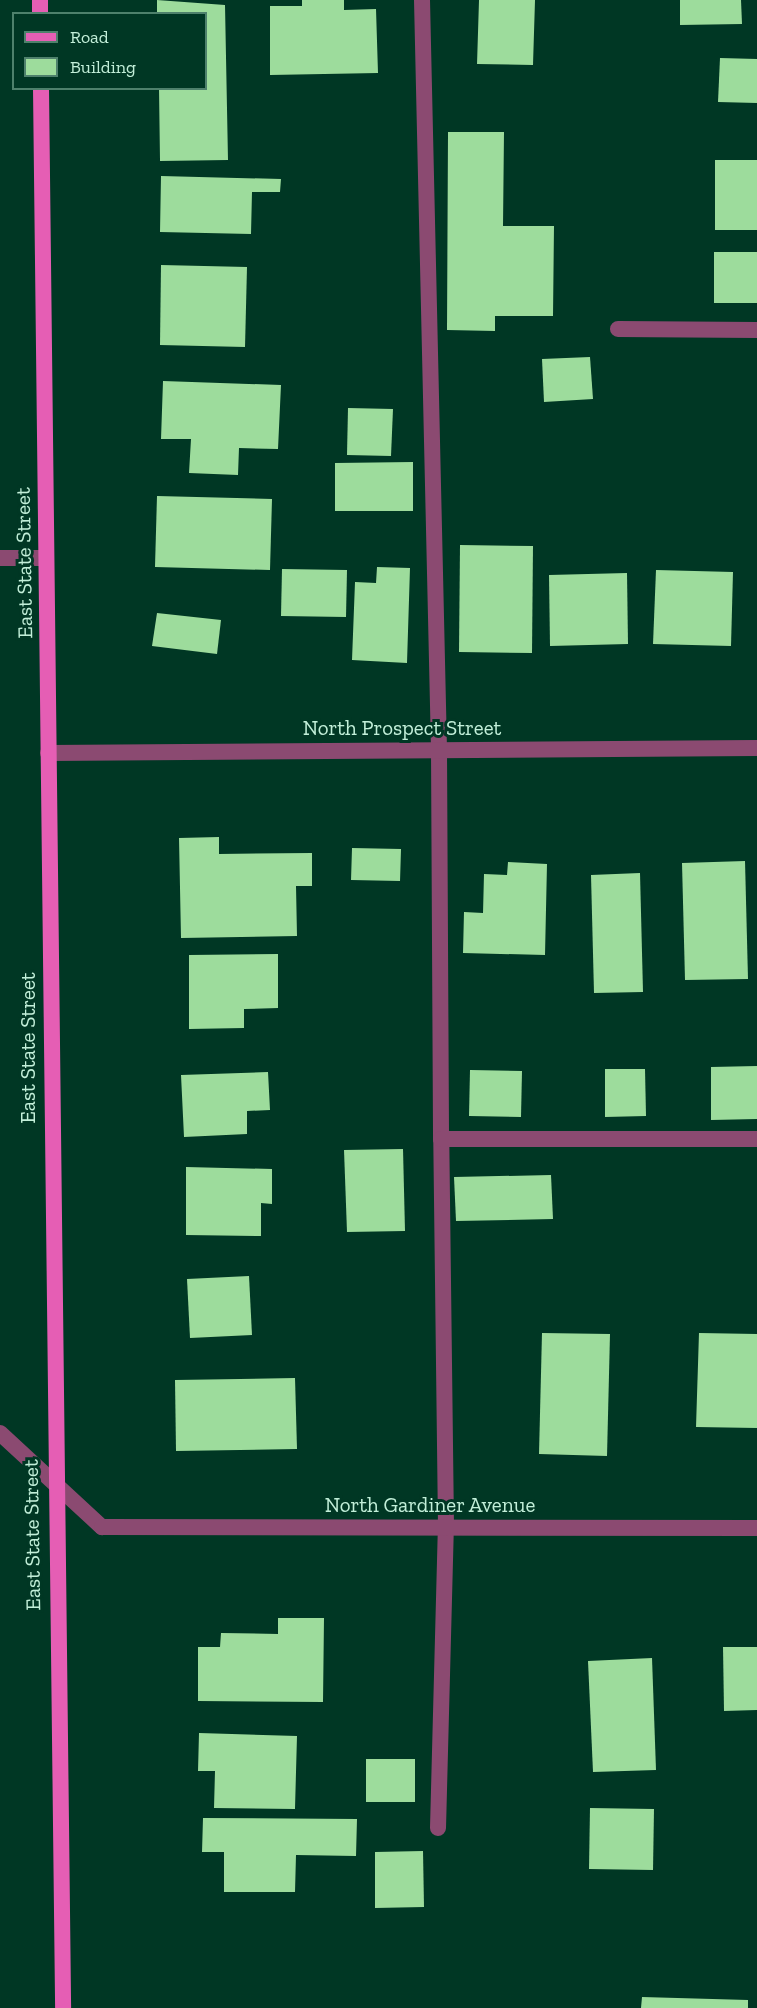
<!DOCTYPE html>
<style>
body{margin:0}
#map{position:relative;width:757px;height:2008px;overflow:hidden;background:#003724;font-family:"Zilla Slab",serif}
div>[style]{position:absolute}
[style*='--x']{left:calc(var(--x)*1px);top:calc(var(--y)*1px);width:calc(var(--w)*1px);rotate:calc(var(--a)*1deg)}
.building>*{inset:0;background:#9ddc9c}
.service>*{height:16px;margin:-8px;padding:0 8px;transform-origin:8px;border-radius:8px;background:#8b4a71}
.minor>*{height:16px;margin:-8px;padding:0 8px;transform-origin:8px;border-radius:8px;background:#8b4a71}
.tertiary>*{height:16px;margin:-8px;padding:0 8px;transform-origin:8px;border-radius:8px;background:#8b4a71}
.primary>*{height:16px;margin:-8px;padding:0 8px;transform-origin:8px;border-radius:8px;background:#e55eb4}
span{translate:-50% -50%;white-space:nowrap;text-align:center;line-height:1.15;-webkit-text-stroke:6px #003724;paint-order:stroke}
.street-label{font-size:21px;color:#c2efd9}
.legend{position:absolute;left:12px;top:12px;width:195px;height:78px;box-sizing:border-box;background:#003724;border:2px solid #4e816c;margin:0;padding:8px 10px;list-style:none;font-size:18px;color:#c2efd9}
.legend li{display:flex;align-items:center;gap:12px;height:30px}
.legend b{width:30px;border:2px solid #4e816c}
</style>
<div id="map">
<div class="building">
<div style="clip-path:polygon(157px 0,225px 5px,228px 160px,160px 161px,159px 88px,206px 88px,206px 14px,157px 14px)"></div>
<div style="clip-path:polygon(302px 0,344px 0,344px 10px,376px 9px,378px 73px,270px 75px,270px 6px,302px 6px)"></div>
<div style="clip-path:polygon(479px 0,535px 0,533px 65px,477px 64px)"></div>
<div style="clip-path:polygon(680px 0,741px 0,742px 24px,680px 25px)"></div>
<div style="clip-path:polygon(720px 58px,757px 59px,757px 103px,718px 102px)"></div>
<div style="clip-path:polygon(448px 132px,504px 132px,503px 226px,554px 226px,553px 316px,495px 316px,495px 331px,447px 330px)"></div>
<div style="clip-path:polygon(715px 160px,757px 160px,757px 230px,715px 230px)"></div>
<div style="clip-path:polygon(161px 176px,281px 179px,280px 192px,252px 192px,251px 234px,160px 232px)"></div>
<div style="clip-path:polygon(714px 252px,757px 252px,757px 303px,714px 303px)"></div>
<div style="clip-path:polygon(161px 265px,247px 267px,245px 347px,160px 345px)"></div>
<div style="clip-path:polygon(590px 357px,593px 399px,544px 402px,542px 359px)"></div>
<div style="clip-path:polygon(163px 381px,281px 385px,278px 449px,239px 448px,238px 475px,189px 473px,191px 439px,161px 439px)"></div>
<div style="clip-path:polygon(348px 408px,393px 409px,391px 456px,347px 455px)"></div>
<div style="clip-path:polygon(413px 462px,413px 511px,335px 511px,335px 463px)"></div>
<div style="clip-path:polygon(157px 496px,272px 499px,270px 570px,155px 567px)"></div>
<div style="clip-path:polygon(460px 545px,533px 546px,532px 653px,459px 652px)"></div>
<div style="clip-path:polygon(377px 567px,410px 568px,407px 663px,352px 660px,355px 582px,376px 583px)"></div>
<div style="clip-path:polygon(282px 569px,347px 570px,346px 617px,281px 616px)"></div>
<div style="clip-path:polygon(656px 570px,733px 572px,731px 646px,653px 644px)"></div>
<div style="clip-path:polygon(627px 573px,628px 644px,550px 646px,549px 575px)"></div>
<div style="clip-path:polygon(157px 613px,221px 620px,217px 654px,152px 646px)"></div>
<div style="clip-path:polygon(219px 837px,219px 854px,312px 853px,312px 886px,296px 886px,297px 936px,181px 938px,179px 838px)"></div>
<div style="clip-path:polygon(352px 848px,401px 849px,400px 881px,351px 880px)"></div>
<div style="clip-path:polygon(745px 861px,748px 979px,685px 980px,682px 863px)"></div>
<div style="clip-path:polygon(508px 862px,547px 864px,545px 955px,463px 953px,464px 912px,483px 913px,484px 874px,507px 875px)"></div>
<div style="clip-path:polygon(640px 873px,643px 992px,594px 993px,591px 875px)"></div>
<div style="clip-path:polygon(278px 954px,278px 1008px,244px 1009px,244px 1028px,189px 1029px,189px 955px)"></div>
<div style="clip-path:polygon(757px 1066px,757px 1119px,711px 1120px,711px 1067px)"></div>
<div style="clip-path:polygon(605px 1069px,645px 1069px,646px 1116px,605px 1117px)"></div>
<div style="clip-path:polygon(470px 1070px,522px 1071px,521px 1117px,469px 1116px)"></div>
<div style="clip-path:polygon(268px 1072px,270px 1110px,247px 1111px,247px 1134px,184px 1137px,181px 1075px)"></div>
<div style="clip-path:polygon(403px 1149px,405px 1231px,347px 1232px,344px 1150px)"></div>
<div style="clip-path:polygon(186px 1167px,272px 1169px,272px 1204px,261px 1203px,261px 1236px,186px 1235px)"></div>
<div style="clip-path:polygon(551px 1175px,553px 1219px,456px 1221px,454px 1177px)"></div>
<div style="clip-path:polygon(249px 1276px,252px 1335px,190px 1338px,187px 1279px)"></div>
<div style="clip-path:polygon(542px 1333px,610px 1334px,607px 1456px,539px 1454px)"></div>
<div style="clip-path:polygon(699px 1333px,757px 1334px,757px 1428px,696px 1427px)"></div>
<div style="clip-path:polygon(295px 1378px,297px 1449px,176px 1451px,175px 1380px)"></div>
<div style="clip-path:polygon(278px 1618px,324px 1618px,323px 1702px,198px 1701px,198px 1647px,220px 1647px,221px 1633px,278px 1634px)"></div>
<div style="clip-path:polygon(723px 1647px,757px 1647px,757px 1710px,724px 1711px)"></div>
<div style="clip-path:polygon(652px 1658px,656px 1770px,593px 1772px,588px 1661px)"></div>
<div style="clip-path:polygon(199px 1733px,297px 1736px,295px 1809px,214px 1808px,215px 1771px,198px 1771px)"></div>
<div style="clip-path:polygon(366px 1759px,415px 1759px,415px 1802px,366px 1802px)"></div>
<div style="clip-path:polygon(590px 1808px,654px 1809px,653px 1870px,589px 1869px)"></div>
<div style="clip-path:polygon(203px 1818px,357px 1819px,356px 1856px,296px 1855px,295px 1892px,224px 1892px,224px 1852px,202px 1852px)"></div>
<div style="clip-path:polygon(423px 1851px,424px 1907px,375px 1908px,375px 1852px)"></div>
<div style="clip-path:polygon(642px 1997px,748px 2000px,748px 2008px,641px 2008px)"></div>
</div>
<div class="service">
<div style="--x:422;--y:0;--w:750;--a:88.7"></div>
<div style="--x:439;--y:750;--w:389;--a:89.7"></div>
<div style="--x:618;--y:329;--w:139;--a:0.4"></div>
<div style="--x:438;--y:1828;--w:301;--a:-88.5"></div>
<div style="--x:446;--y:1527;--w:388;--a:-90.7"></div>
<div style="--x:441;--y:1139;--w:316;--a:0"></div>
</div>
<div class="minor">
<div style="--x:0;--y:558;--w:46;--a:0"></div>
<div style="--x:0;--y:1433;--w:139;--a:42.7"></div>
<div style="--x:102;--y:1527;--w:655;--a:0.09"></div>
</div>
<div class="tertiary">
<div style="--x:48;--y:753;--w:709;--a:-0.4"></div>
</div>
<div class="primary">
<div style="--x:40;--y:0;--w:14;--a:90"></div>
<div style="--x:41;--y:88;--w:1920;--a:89.34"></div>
</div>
<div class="street-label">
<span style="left:24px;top:563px;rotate:-91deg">East State Street</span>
<span style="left:402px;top:728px">North Prospect Street</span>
<span style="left:28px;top:1048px;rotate:-90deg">East State Street</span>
<span style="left:430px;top:1505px">North Gardiner Avenue</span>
<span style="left:32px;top:1535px;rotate:-91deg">East State Street</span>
</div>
<ul class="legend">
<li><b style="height:8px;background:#e55eb4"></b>Road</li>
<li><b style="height:16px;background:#9ddc9c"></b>Building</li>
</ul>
</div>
